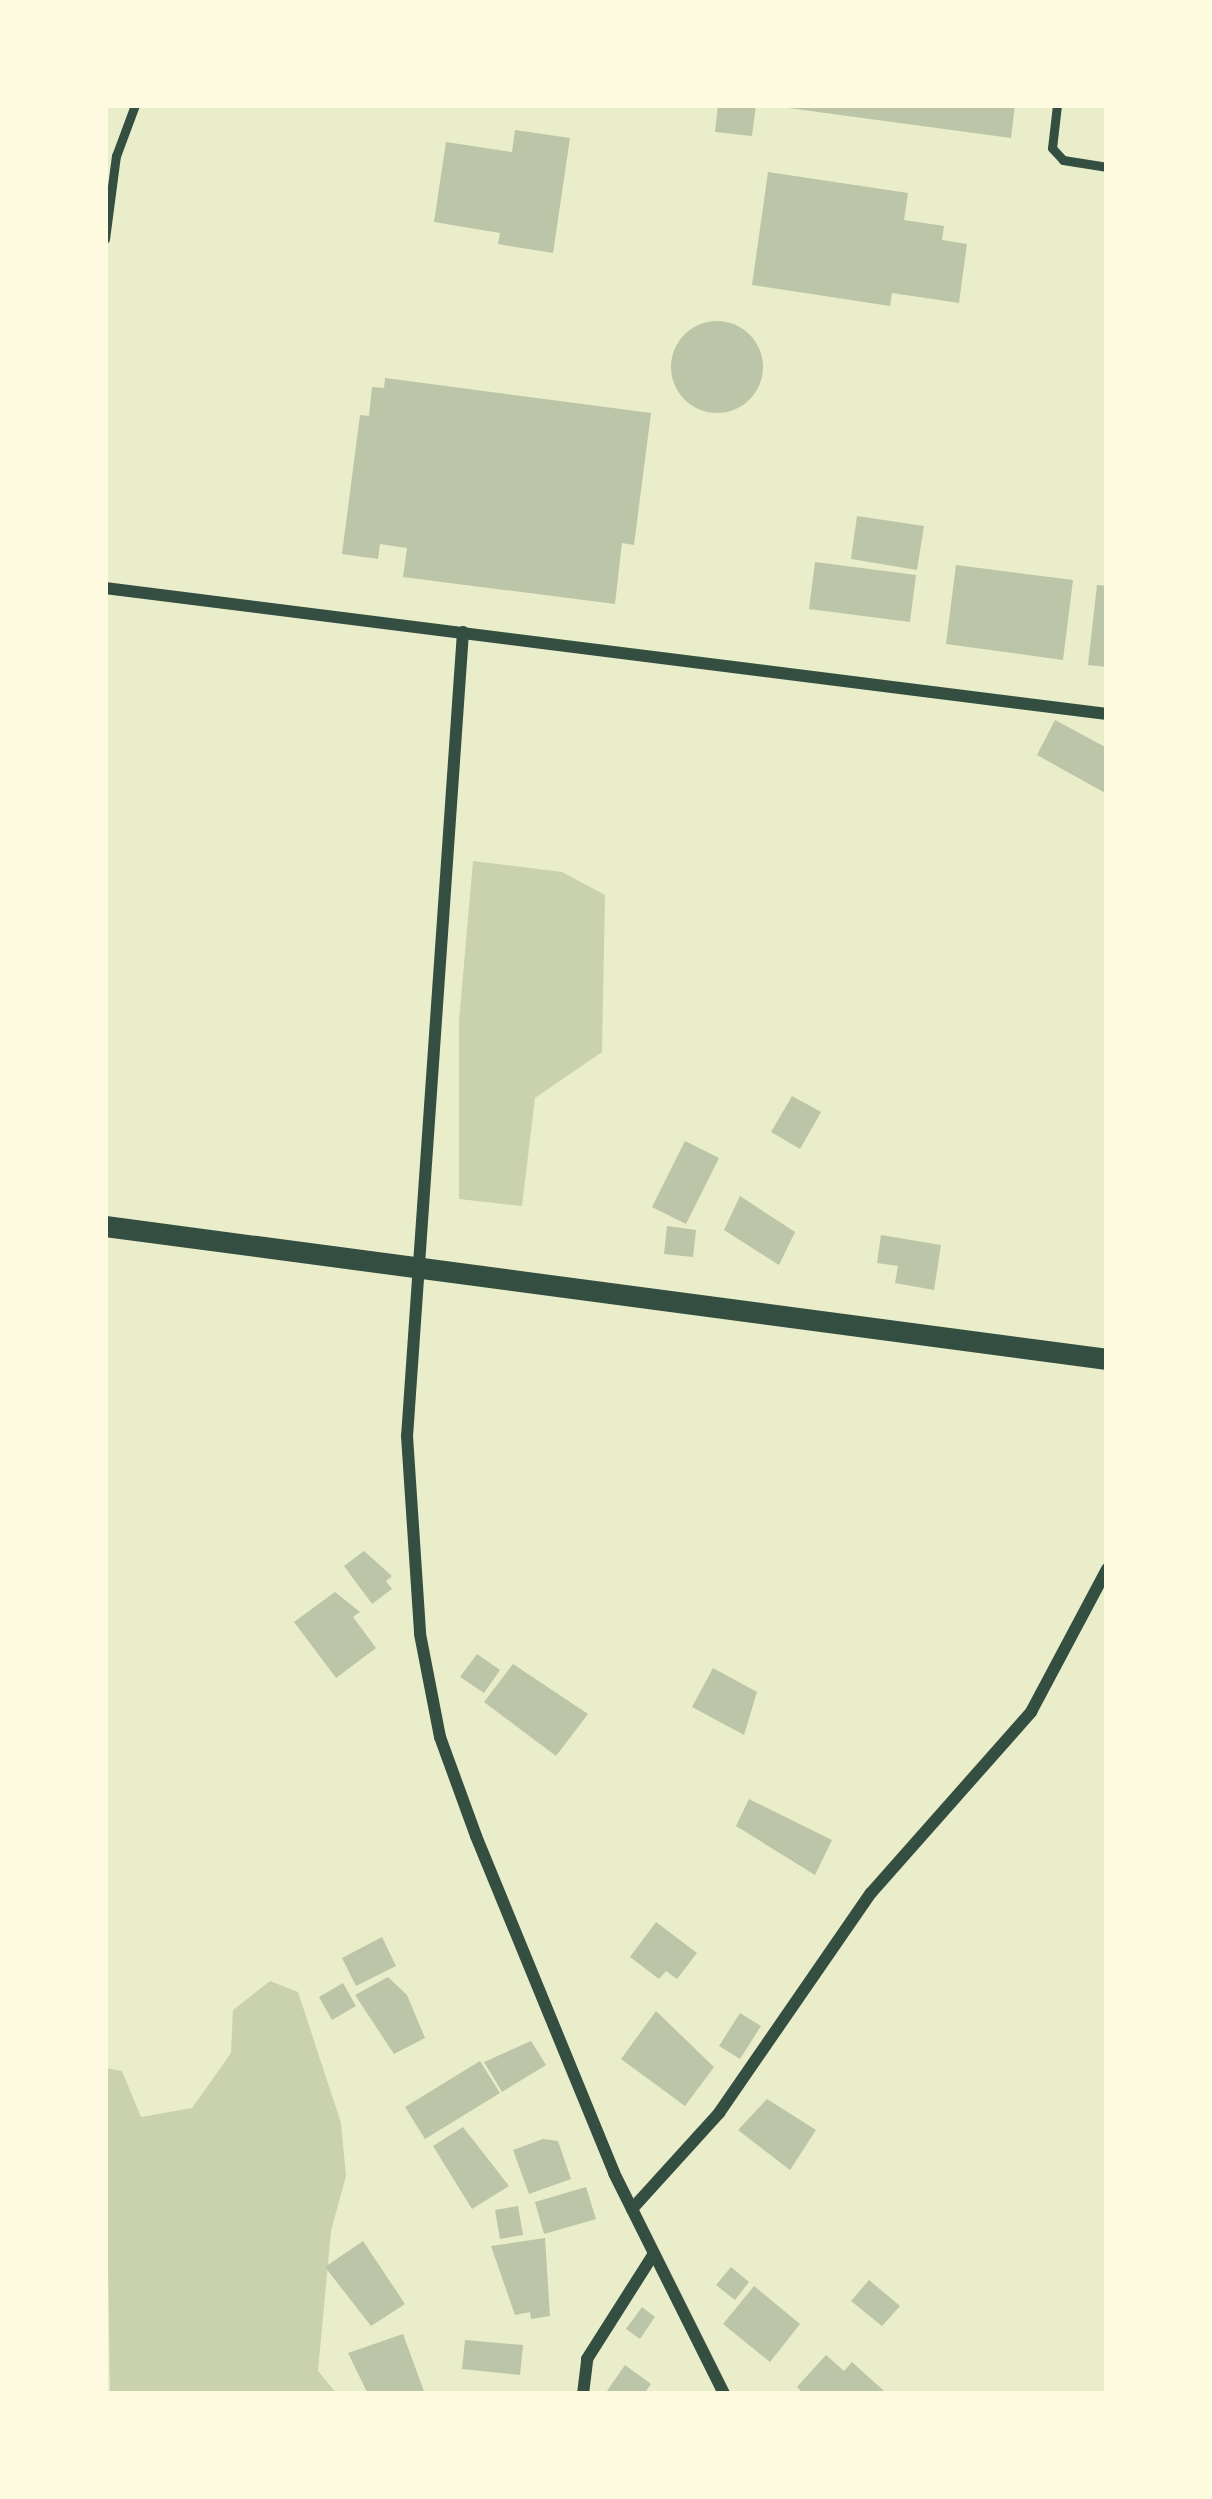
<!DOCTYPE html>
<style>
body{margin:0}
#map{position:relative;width:1212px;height:2499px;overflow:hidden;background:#e9edc9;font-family:Roboto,sans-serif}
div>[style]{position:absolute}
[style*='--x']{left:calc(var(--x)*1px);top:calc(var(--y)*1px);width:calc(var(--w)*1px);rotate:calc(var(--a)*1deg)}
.green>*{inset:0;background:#cad2ad}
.building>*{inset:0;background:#bcc5a7}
.round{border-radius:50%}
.service>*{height:9px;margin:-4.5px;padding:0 4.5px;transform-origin:4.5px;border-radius:4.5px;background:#344e41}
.minor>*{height:12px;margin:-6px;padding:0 6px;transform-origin:6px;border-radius:6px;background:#344e41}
.tertiary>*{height:21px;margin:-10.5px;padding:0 10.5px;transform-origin:10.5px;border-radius:10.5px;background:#344e41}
span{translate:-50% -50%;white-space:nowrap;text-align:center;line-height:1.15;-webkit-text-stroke:9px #fefae0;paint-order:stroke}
.frame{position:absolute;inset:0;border:108px solid #fefae0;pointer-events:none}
</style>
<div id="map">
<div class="green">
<div style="clip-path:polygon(473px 861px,562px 872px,605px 895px,602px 1052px,535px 1098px,522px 1206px,459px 1199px,459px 1021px)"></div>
<div style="clip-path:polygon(270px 1981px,298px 1992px,341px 2123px,346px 2176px,331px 2231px,318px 2371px,337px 2394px,110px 2394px,105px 2068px,122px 2071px,141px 2117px,192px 2108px,231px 2053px,233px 2010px)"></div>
</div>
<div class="building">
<div style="clip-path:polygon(718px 105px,756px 105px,752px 136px,715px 132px)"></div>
<div style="clip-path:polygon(766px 105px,1015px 105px,1011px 138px)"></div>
<div style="clip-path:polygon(515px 130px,570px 138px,553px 253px,498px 244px,500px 233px,434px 222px,446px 142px,512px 152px)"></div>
<div style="clip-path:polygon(768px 172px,908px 193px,904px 220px,944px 226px,942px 240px,967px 244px,959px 303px,892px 293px,890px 306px,752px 285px)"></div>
<div class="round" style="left:671px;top:321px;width:92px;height:92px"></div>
<div style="clip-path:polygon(385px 378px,651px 413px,634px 545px,622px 543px,615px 604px,403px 577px,407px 548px,380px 544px,378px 559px,342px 554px,360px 415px,369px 416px,372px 387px,384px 388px)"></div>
<div style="clip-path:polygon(857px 516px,924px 526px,917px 570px,851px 559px)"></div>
<div style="clip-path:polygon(815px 562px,916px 575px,910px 622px,809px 609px)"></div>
<div style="clip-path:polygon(956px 565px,1073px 580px,1063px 660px,946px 644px)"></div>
<div style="clip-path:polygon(1097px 585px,1107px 586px,1107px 667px,1088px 665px)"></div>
<div style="clip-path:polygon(1055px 720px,1107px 748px,1107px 794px,1037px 755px)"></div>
<div style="clip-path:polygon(792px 1096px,821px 1112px,800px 1149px,771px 1132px)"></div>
<div style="clip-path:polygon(685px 1141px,719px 1158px,686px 1224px,652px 1207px)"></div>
<div style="clip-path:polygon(740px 1196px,795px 1232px,779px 1265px,724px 1230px)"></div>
<div style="clip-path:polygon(667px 1226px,696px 1230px,693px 1257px,664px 1254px)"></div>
<div style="clip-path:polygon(881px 1235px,941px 1245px,934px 1290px,895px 1283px,898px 1266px,877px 1263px)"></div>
<div style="clip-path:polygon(364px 1551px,392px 1576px,386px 1581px,392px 1589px,372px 1604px,344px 1566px)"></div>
<div style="clip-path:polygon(335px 1592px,360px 1612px,353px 1617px,376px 1648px,336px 1678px,294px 1622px)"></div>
<div style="clip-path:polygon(477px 1654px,500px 1670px,484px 1693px,460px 1677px)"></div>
<div style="clip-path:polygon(513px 1664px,588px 1714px,556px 1756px,484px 1702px)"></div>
<div style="clip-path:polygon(713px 1668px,757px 1692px,744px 1735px,692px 1707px)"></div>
<div style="clip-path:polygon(749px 1799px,832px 1840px,815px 1875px,736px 1826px)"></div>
<div style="clip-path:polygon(656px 1922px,697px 1953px,677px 1979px,666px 1971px,659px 1979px,630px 1957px)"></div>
<div style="clip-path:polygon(382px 1937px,396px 1966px,356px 1986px,342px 1958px)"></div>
<div style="clip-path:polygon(388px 1977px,407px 1995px,425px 2038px,394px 2054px,355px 1995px)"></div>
<div style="clip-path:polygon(343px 1983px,356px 2006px,332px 2020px,319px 1997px)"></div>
<div style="clip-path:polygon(656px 2011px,714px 2067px,685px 2106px,621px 2059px)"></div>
<div style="clip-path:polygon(740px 2013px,761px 2026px,740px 2059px,719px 2046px)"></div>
<div style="clip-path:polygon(531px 2041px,546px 2065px,502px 2092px,484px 2062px)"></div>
<div style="clip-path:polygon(480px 2061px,500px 2093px,425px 2139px,405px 2107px)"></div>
<div style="clip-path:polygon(767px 2099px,816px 2130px,790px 2170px,738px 2130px)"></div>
<div style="clip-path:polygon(463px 2127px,509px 2186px,472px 2209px,433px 2146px)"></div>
<div style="clip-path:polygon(543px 2139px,558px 2141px,571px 2179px,529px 2194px,513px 2150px)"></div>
<div style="clip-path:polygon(586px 2187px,596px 2219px,544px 2234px,535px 2202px)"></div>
<div style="clip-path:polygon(518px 2206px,523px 2235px,500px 2239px,495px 2210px)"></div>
<div style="clip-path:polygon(545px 2238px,550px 2316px,531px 2319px,530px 2312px,515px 2315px,491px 2246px)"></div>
<div style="clip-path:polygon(363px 2241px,405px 2304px,371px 2326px,325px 2267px)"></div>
<div style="clip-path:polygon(731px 2267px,749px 2282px,735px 2300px,716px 2285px)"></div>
<div style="clip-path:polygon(869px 2280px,900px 2306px,882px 2326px,851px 2301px)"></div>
<div style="clip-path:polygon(754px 2286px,800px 2324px,770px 2362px,723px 2324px)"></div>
<div style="clip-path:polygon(642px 2307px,655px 2317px,640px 2339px,626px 2329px)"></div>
<div style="clip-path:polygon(403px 2334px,425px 2394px,368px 2394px,348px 2353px)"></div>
<div style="clip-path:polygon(465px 2340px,523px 2345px,520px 2375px,462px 2369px)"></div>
<div style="clip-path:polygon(826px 2355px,844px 2371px,852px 2362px,884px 2391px,804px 2394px,797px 2387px)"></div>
<div style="clip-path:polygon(625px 2365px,651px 2384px,644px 2394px,605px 2394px)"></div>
</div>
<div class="service">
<div style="--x:1057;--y:105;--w:43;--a:96.6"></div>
<div style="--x:1052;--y:148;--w:16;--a:47"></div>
<div style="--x:1063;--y:160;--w:45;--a:9"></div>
<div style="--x:105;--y:239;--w:84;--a:-82.5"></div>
<div style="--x:116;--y:156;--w:54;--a:-69.6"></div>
</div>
<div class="minor">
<div style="--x:105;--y:588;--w:1010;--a:7.17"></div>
<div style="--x:463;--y:632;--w:806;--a:93.98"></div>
<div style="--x:407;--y:1436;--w:198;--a:86.2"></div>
<div style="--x:420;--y:1634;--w:105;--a:79"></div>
<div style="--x:440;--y:1737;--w:105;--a:70"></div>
<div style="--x:476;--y:1836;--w:364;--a:67.7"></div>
<div style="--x:614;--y:2173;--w:247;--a:63.5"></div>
<div style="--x:632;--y:2209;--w:130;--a:-47.8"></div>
<div style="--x:719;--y:2113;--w:267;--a:-55.4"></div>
<div style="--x:871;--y:1893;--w:242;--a:-48.5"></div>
<div style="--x:1031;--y:1712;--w:162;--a:-62"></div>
<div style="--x:583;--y:2394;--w:35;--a:-83"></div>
<div style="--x:587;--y:2359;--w:123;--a:-57.6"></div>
</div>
<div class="tertiary">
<div style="--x:105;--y:1226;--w:1011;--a:7.56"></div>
</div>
<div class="frame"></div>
</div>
